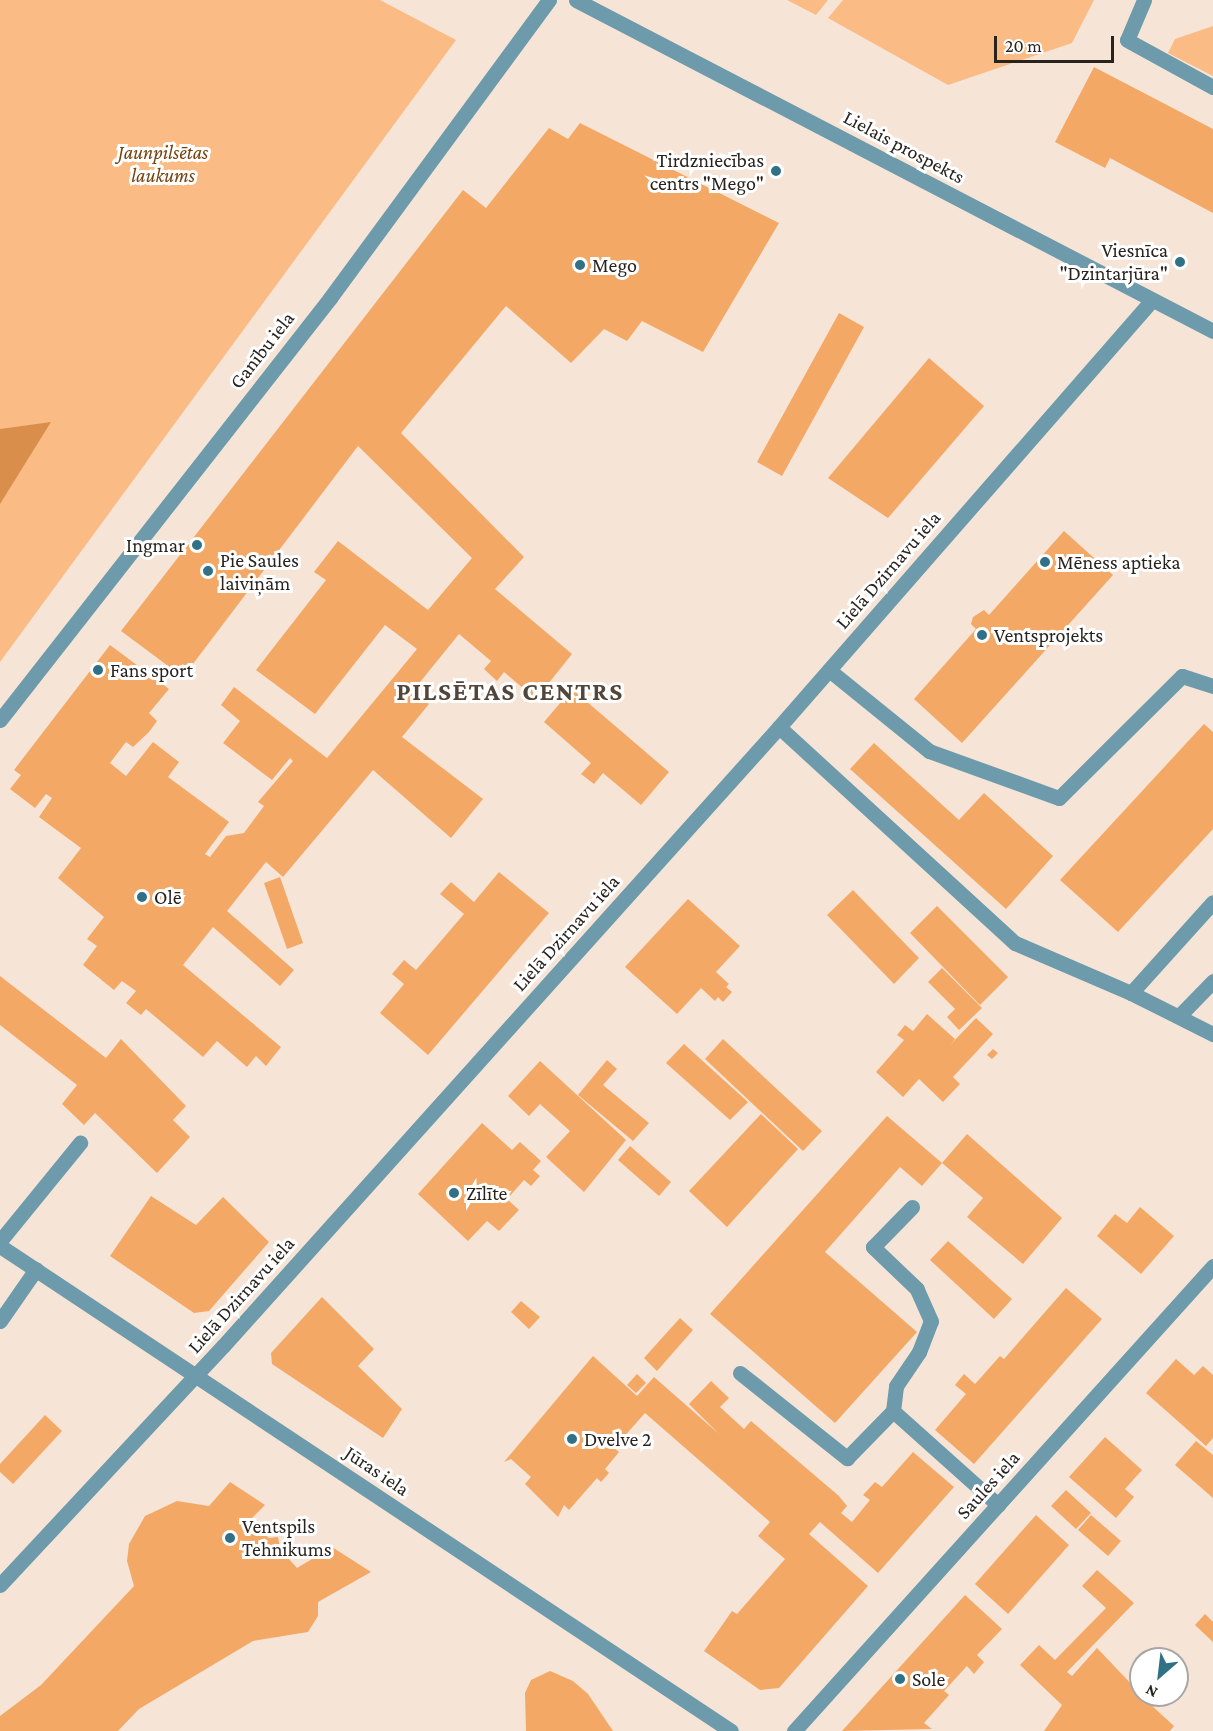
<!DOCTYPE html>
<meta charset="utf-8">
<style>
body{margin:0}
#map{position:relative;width:1213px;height:1731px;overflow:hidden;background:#f6e5d7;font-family:"Crimson Pro",serif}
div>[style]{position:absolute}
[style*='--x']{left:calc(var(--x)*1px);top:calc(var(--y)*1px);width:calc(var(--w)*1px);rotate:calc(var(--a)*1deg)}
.green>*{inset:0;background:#fabb85}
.water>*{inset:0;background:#d98f4b}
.building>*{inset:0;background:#f4a865}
.minor>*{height:15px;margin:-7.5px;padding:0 7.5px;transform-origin:7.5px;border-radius:7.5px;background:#6d9bac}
.dots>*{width:16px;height:16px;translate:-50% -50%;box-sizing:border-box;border:3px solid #fff;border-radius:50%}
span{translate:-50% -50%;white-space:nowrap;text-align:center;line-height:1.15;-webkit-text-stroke:6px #fff;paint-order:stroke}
.street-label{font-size:20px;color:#29231e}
.park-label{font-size:20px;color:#73420e;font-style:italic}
.poi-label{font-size:20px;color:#29231e}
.right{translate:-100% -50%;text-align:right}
.left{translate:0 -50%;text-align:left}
.district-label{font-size:26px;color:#524539;font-weight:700;letter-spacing:1.5px}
.north{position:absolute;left:1129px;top:1647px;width:60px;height:60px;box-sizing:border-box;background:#fff;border:2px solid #a9a7a5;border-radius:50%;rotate:208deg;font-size:16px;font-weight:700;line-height:24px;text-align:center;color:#29231e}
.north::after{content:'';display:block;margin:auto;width:21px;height:27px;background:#317185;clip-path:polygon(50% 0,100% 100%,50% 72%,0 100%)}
.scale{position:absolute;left:994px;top:36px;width:120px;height:27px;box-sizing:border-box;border:3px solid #29231e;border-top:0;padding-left:8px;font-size:18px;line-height:21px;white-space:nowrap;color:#29231e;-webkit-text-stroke:4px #fff;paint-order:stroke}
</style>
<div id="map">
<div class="green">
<div style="clip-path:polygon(0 0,380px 0,456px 40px,0 662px)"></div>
<div style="clip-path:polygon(787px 0,828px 0,816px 15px)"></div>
<div style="clip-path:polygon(843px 0,1094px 0,1072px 43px,948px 85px,828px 18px)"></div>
<div style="clip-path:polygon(1213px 26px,1213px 76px,1168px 53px,1175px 39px)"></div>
</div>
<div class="water">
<div style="clip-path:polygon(51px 422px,0 504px,0 429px)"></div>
</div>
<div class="building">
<div style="clip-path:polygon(1094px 67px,1213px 129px,1213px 213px,1110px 158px,1105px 168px,1055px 142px)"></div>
<div style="clip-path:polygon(580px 123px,779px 223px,703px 352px,642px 321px,627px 341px,604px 329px,571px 363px,506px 306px,401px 433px,524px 557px,495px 589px,572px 654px,536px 699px,504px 672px,497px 681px,484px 669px,491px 661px,459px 634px,412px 692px,429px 704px,402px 737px,483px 799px,451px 838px,373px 770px,283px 877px,266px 862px,227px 911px,294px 970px,280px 986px,213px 927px,183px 965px,281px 1047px,266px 1066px,256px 1056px,247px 1067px,217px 1041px,203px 1057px,146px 1009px,141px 1015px,126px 1003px,136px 991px,122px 981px,114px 990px,83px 965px,97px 946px,87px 939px,104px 917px,58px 878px,81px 848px,39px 817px,52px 798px,46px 794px,35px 808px,10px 789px,21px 775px,14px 770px,110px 645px,169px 689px,149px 713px,157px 721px,149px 732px,133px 747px,126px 742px,110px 763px,126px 776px,153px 742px,179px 762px,168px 777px,229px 822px,205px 854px,210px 857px,226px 836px,244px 833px,264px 806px,258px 802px,293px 761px,290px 758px,272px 780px,223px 743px,240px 721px,221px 705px,234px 687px,327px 758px,417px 649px,385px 625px,315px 714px,256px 670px,326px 580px,314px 572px,338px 541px,428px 610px,472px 558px,358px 446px,183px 677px,121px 631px,463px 190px,486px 208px,549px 128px,568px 139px)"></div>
<div style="clip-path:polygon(839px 313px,864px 327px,782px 476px,757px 462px)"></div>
<div style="clip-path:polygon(929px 358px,984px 406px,888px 518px,828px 478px)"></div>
<div style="clip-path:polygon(1064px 531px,1113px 575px,962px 743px,914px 699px,976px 629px,971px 624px,973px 617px,984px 610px,989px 615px)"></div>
<div style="clip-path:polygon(572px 689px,669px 772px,641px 805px,603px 773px,594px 784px,581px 774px,591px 763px,544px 722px)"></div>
<div style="clip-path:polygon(1204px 724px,1213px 732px,1213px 829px,1118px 932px,1060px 880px)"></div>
<div style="clip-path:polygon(874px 743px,959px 820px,984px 793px,1053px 856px,1006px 909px,850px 769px)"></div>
<div style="clip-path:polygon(499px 872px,549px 913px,428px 1055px,380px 1013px,404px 984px,392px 974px,404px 960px,416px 970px,464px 914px,440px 894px,451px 882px,474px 902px)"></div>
<div style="clip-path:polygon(280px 877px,303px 943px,287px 949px,264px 883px)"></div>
<div style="clip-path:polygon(853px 890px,919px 958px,894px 984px,827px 915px)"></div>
<div style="clip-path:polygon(688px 899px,740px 946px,716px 972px,729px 984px,726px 987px,732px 992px,723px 1002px,718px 997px,715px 1001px,701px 988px,677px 1014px,625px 967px)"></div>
<div style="clip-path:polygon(937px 906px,1008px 977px,980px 1005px,910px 933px)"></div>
<div style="clip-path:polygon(942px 968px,982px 1008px,959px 1030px,947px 1017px,955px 1009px,928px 982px)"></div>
<div style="clip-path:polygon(0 976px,106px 1058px,121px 1039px,186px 1106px,173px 1120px,190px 1137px,157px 1173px,95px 1113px,84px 1125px,62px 1104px,77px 1085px,0 1025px)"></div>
<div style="clip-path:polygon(927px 1014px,955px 1039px,950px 1045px,976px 1018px,993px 1034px,953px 1077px,960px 1084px,943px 1102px,919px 1079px,903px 1097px,876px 1072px,904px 1040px,897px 1035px,905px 1025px,913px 1031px)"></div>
<div style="clip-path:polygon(723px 1039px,822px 1131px,803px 1151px,705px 1059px)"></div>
<div style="clip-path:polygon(684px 1044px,748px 1102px,730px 1120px,666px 1063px)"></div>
<div style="clip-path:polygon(993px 1049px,998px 1053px,992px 1059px,987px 1055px)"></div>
<div style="clip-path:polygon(607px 1060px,617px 1069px,603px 1085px,649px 1123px,633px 1141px,578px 1095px)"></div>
<div style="clip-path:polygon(540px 1061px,626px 1140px,584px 1192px,546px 1157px,570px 1131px,540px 1104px,529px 1116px,508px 1096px)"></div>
<div style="clip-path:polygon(761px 1114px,798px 1149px,727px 1227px,689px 1191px)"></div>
<div style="clip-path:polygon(887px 1116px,942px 1163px,967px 1134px,1062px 1218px,1023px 1264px,967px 1217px,983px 1198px,942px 1163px,922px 1186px,900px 1167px,825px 1252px,917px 1332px,835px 1423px,710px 1314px)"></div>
<div style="clip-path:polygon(482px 1123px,512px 1150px,520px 1142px,541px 1161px,533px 1170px,540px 1176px,531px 1186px,524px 1180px,507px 1199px,519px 1210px,499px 1231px,487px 1221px,468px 1241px,418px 1194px)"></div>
<div style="clip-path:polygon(630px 1146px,671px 1182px,659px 1196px,618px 1160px)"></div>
<div style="clip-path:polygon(151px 1196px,196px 1225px,223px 1197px,269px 1242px,209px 1311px,194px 1313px,110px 1256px)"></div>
<div style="clip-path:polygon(1140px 1207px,1174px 1236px,1141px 1274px,1097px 1236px,1115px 1214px,1127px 1223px)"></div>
<div style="clip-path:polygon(948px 1241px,1012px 1299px,994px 1319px,930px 1260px)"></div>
<div style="clip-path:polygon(1066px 1288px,1102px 1319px,974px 1464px,935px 1430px,966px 1394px,955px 1385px,964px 1374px,975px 1384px,1000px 1356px,1004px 1359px)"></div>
<div style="clip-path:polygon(322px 1297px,374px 1349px,358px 1366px,402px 1409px,383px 1438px,272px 1364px,271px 1353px)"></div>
<div style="clip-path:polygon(521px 1301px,540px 1317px,529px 1329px,511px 1312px)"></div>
<div style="clip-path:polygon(680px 1318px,693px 1330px,657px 1371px,644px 1358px)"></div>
<div style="clip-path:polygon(593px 1356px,637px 1396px,654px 1377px,719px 1434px,689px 1404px,711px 1381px,729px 1398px,720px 1407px,744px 1429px,751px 1421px,839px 1496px,847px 1506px,841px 1513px,852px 1522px,870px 1500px,863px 1495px,875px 1482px,882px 1487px,913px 1452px,954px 1487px,878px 1573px,820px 1522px,809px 1534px,868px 1586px,779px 1688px,760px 1690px,704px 1651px,732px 1611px,737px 1614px,785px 1559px,758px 1536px,770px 1522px,645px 1413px,614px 1448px,619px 1452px,605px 1469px,609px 1473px,601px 1482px,597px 1478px,569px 1510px,564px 1505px,558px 1517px,525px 1484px,531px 1477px,511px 1459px,504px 1462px)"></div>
<div style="clip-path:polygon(1176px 1359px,1194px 1375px,1203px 1366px,1213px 1375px,1213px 1438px,1206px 1446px,1146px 1393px)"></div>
<div style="clip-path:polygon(637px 1374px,646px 1383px,636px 1393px,627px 1385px)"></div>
<div style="clip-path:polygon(45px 1415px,62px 1431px,13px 1484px,0 1472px,0 1464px)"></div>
<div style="clip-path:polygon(1105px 1437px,1142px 1470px,1125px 1489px,1134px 1497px,1116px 1518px,1069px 1477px)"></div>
<div style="clip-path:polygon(1196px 1441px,1213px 1455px,1213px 1498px,1175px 1465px)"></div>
<div style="clip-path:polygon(230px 1482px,265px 1505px,248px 1522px,269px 1538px,278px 1537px,280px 1549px,297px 1568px,332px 1547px,371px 1572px,318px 1602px,318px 1616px,308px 1632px,253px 1641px,139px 1709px,118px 1731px,0 1731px,0 1716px,41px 1685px,134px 1586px,127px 1561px,129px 1544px,145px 1516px,177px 1501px,209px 1506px)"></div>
<div style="clip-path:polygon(1066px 1490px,1091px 1513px,1076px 1529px,1051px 1506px)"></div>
<div style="clip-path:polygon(1036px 1515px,1069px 1545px,1008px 1614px,975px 1584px)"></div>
<div style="clip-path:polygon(1091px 1515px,1121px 1541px,1108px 1556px,1078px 1530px)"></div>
<div style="clip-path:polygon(1097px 1570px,1134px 1603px,1067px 1672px,1072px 1676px,1097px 1648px,1136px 1689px,1141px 1683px,1141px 1695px,1158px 1696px,1150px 1704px,1174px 1726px,1170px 1731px,1044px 1731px,1062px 1705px,1020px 1665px,1039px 1645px,1055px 1660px,1106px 1608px,1082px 1586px)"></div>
<div style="clip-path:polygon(965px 1595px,1002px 1629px,977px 1655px,984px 1662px,974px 1674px,967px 1666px,944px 1691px,949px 1695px,924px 1723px,932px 1729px,842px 1731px)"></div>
<div style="clip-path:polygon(1205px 1614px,1213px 1622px,1213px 1642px,1195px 1625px)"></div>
<div style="clip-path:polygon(550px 1671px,573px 1681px,588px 1694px,613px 1731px,526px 1731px,525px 1693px,531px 1680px)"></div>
</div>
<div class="minor">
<div style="--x:576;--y:0;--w:718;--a:27.46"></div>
<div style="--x:1144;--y:0;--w:43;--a:113"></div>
<div style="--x:1127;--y:40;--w:98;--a:28.7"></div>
<div style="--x:829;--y:670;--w:129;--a:39"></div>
<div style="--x:929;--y:751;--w:138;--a:19.9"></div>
<div style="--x:1059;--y:798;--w:173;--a:-44.8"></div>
<div style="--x:1182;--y:676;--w:33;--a:18"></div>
<div style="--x:0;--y:720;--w:536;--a:-51.97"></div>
<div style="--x:330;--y:298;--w:370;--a:-53.7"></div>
<div style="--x:779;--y:727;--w:320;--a:42.5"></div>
<div style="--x:1015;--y:943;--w:126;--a:23.3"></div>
<div style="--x:1131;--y:993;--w:122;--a:-48"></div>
<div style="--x:1131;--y:993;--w:92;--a:26.6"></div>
<div style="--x:1179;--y:1016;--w:49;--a:-45.8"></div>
<div style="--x:0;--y:1241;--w:127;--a:-50.8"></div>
<div style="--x:0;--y:1246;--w:877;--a:33.56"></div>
<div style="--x:0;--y:1321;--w:63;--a:-55.3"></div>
<div style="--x:740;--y:1373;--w:137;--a:38.5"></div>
<div style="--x:847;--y:1458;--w:66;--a:-45.6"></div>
<div style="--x:893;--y:1411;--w:141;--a:41.8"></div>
<div style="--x:893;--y:1411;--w:25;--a:-83"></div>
<div style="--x:896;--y:1386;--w:41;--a:-55.9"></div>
<div style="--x:919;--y:1352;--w:33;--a:-69"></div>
<div style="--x:931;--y:1321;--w:35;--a:-114"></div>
<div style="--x:917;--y:1289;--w:61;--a:-136.3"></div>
<div style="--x:873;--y:1247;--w:56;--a:-45.7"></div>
<div style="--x:0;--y:1585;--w:327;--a:-47"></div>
<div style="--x:223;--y:1346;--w:832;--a:-48.07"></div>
<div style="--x:779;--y:727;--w:567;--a:-48.86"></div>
<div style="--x:794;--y:1731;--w:626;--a:-47.98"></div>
</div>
<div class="dots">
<div style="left:776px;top:171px;background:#317185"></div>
<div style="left:1180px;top:262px;background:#317185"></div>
<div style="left:580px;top:265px;background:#317185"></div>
<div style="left:197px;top:545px;background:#317185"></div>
<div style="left:1045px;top:562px;background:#317185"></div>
<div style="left:208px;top:571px;background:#317185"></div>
<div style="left:982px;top:635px;background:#317185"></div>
<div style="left:98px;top:670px;background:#317185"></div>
<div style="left:142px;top:897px;background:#317185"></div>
<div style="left:454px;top:1193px;background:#317185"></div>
<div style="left:572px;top:1439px;background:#317185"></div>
<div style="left:230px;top:1538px;background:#317185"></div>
<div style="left:900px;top:1679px;background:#317185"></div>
</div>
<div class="street-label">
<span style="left:904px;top:147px;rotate:28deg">Lielais prospekts</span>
<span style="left:262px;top:350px;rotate:-52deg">Ganību iela</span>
<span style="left:888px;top:570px;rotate:-49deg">Lielā Dzirnavu iela</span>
<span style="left:566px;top:933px;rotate:-48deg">Lielā Dzirnavu iela</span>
<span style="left:241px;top:1295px;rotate:-48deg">Lielā Dzirnavu iela</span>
<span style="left:377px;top:1471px;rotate:34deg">Jūras iela</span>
<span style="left:988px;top:1485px;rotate:-48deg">Saules iela</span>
</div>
<div class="park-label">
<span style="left:163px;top:164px">Jaunpilsētas<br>laukums</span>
</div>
<div class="poi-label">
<span class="right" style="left:764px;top:172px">Tirdzniecības<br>centrs "Mego"</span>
<span class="right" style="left:1168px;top:262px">Viesnīca<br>"Dzintarjūra"</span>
<span class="left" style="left:592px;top:265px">Mego</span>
<span class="right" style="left:185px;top:545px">Ingmar</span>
<span class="left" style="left:220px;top:572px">Pie Saules<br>laiviņām</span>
<span class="left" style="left:1057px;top:562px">Mēness aptieka</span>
<span class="left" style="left:994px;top:635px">Ventsprojekts</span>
<span class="left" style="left:110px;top:670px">Fans sport</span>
<span class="left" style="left:154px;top:897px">Olē</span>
<span class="left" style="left:466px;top:1193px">Zīlīte</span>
<span class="left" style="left:584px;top:1439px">Dvelve 2</span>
<span class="left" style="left:242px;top:1538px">Ventspils<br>Tehnikums</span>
<span class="left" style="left:912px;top:1679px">Sole</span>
</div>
<div class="district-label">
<span style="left:510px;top:692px">PILSĒTAS CENTRS</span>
</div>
<div class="north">N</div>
<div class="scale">20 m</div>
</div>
